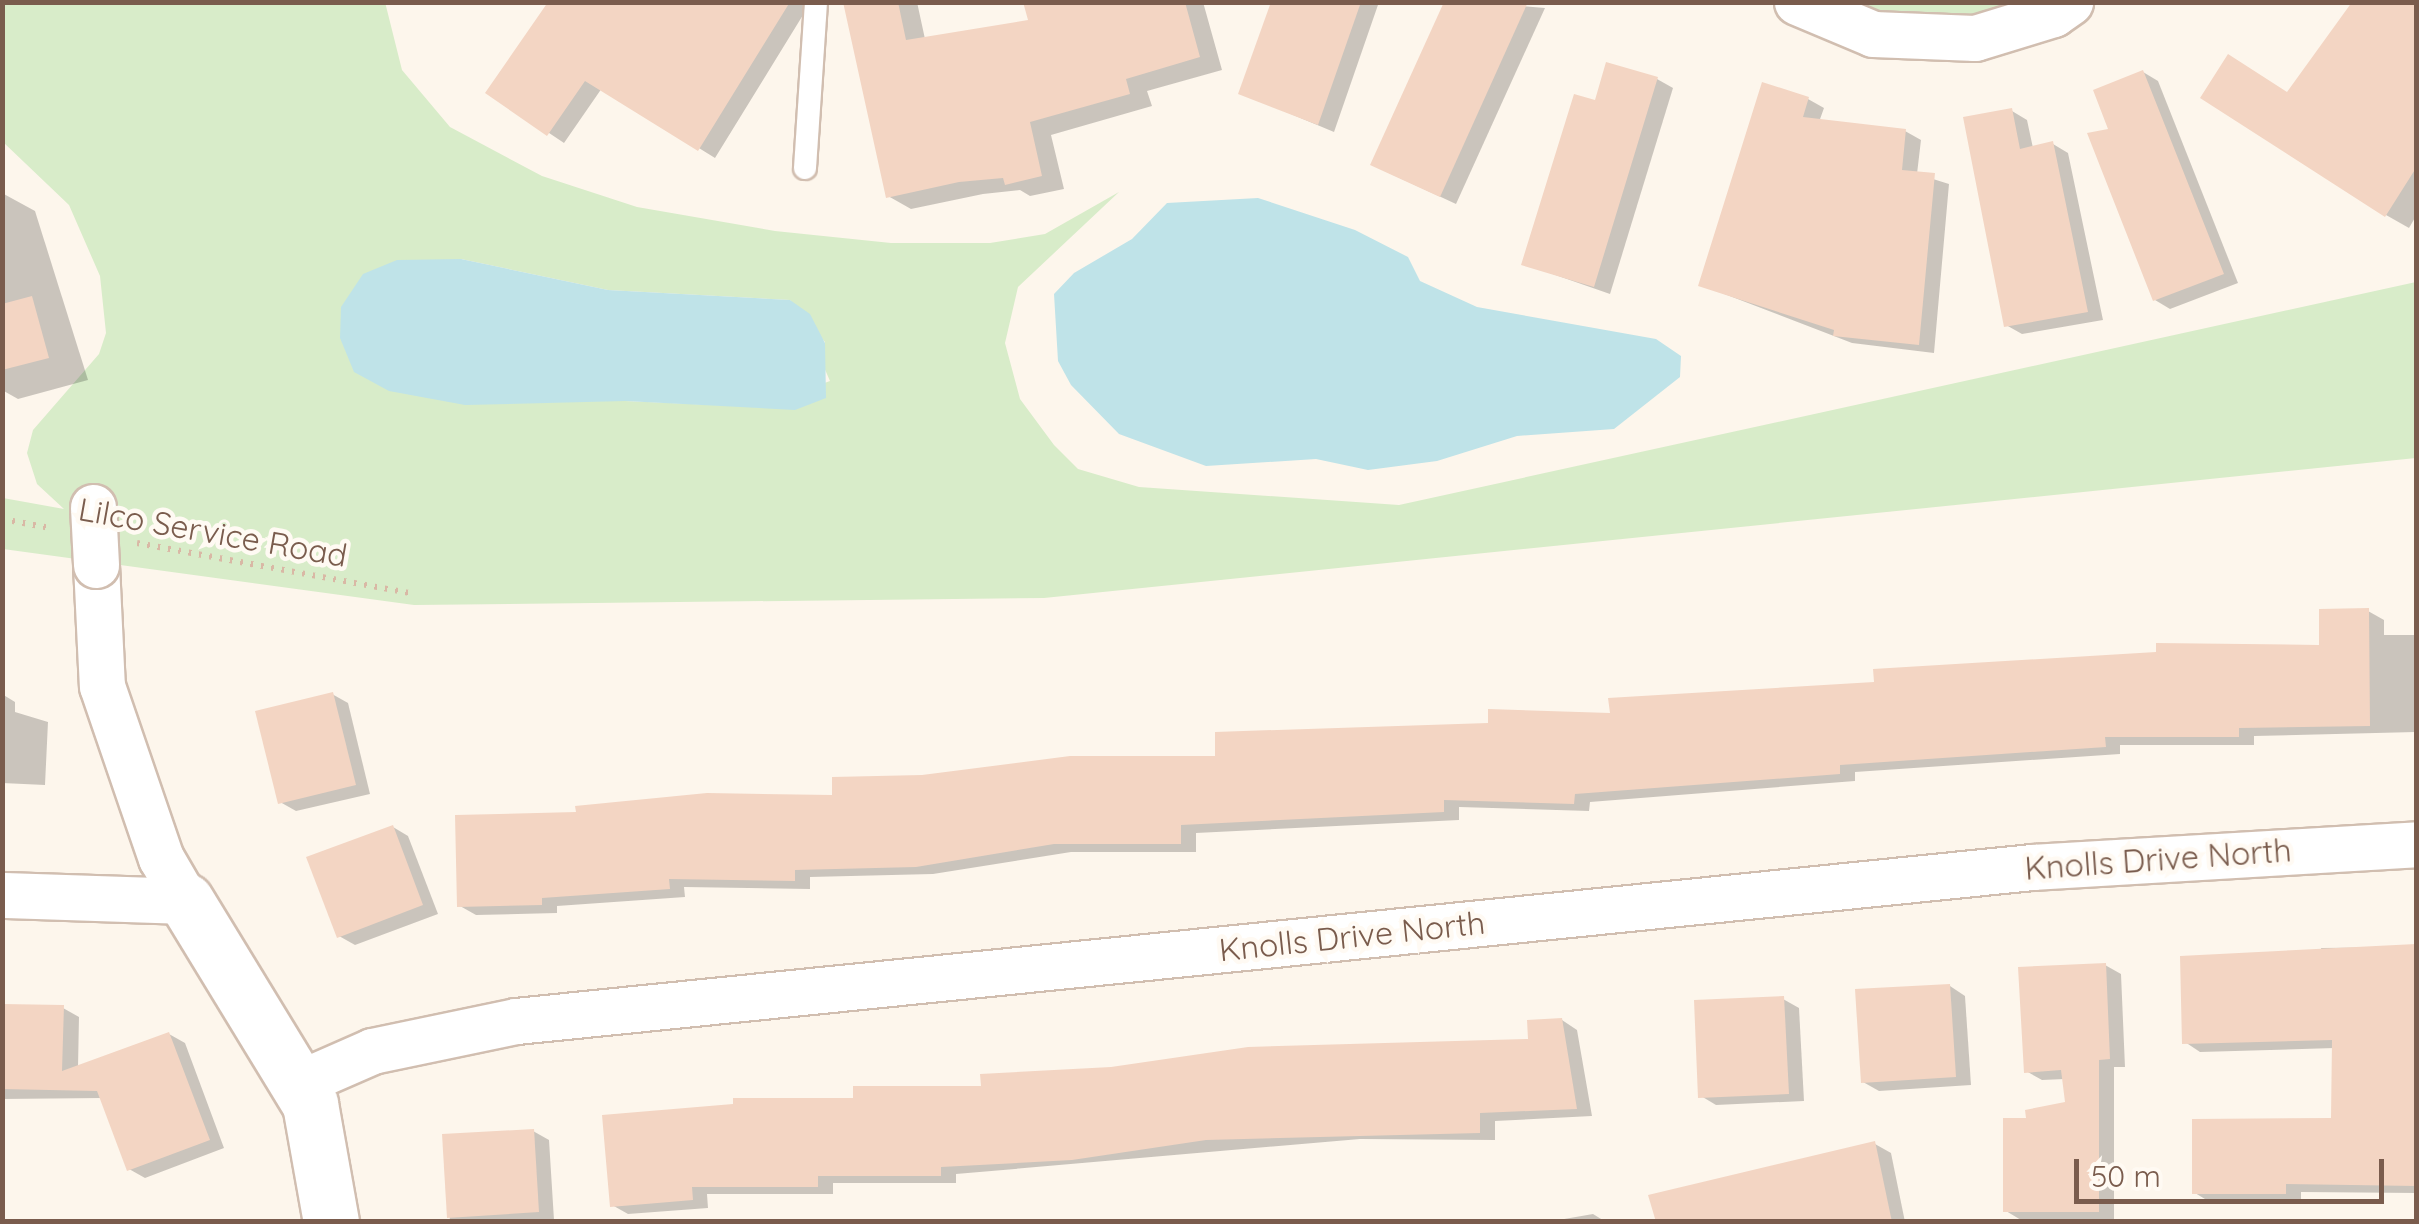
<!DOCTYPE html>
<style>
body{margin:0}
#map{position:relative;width:2419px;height:1224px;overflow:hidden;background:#fdf6ec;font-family:Quicksand,sans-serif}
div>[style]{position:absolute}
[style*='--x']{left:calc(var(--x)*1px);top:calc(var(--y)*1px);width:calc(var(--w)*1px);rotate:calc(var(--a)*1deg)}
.green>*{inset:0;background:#d8ecc9}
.water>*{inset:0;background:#bfe3e8}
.shadow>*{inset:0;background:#0003}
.building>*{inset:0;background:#f3d5c3}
.path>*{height:6px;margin-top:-3px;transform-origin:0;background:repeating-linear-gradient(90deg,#d9b8a5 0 2.5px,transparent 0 10.5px)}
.roads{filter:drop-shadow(2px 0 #d1beb0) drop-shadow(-2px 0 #d1beb0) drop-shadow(0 2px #d1beb0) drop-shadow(0 -2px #d1beb0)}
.service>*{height:22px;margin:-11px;padding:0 11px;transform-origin:11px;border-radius:11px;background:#fff}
.minor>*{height:45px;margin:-22.5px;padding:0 22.5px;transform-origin:22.5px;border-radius:22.5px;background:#fff}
.tertiary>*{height:55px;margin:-27.5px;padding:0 27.5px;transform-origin:27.5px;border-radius:27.5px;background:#fff}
.bridges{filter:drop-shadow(2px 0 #d1beb0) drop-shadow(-2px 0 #d1beb0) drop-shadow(0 2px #d1beb0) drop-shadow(0 -2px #d1beb0)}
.minor-bridge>*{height:45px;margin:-22.5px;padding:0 22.5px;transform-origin:22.5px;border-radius:22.5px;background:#fff}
span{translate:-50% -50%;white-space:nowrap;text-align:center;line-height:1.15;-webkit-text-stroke:9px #fffaf3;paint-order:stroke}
.street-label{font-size:32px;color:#7a5c4d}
.frame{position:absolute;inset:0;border:5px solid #7a5c4d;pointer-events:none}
.scale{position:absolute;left:2074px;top:1159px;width:310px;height:45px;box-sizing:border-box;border:5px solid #7a5c4d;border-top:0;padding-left:12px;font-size:30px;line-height:35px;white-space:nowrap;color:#7a5c4d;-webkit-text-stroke:8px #fffaf3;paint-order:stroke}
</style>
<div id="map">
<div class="green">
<div style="clip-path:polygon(evenodd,385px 2px,402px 70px,450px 127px,542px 176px,637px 207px,775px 231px,891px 243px,990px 243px,1045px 234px,1119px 192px,1018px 287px,1005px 343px,1020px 399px,1054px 445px,1078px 469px,1139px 487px,1399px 505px,2416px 282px,2416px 458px,1044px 598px,414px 605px,3px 549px,3px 498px,64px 509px,37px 484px,27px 453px,33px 430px,99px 354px,106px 333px,100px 276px,69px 205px,3px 142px,3px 3px,385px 2px,461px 259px,608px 290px,790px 300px,825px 342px,823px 365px,830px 381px,758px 407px,625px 401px,461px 259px)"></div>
<div style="clip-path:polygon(1797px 3px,2070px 3px,1975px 38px)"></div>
</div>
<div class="water">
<div style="clip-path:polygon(1258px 198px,1355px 230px,1408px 257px,1420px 281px,1477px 307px,1656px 339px,1681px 356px,1680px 377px,1614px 429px,1517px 436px,1437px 461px,1368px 470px,1316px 459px,1206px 466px,1119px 434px,1071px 385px,1058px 361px,1054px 294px,1074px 273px,1132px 239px,1167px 203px)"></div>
<div style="clip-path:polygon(461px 259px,608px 290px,790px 300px,810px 314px,825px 343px,826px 398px,795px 410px,625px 401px,465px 405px,389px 391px,354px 372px,340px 338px,341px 307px,363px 274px,397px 260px)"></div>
</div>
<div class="shadow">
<div style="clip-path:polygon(551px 2px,811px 2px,715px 158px,602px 88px,564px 143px,488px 92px)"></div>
<div style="clip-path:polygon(846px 2px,917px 2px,925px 39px,1031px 22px,1025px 2px,1203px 2px,1222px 70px,1147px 91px,1152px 106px,1051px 135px,1064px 189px,1030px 196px,1020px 190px,983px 194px,911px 209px,888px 196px)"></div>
<div style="clip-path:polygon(1274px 2px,1379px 2px,1334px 132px,1241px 93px)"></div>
<div style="clip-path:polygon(1471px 2px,1545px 8px,1456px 204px,1389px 173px)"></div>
<div style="clip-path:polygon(2354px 2px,2416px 2px,2416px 216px,2409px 228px,2386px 215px,2288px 94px)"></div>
<div style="clip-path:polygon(2143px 72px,2158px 81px,2238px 283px,2170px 309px,2155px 300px,2112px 130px)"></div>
<div style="clip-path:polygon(1657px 79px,1673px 88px,1610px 294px,1524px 264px,1596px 103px)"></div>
<div style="clip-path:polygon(1808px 99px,1824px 108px,1819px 122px,1905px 131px,1921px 140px,1917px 174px,1949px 184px,1934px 353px,1852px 343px,1701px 285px)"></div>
<div style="clip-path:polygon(2012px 111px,2027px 120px,2033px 148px,2053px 144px,2068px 153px,2103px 320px,2022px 334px,2006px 325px)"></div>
<div style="clip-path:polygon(2px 193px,35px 211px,88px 380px,18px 399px,2px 390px)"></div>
<div style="clip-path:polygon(2368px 611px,2384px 620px,2384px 635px,2416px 635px,2416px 732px,2254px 736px,2254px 745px,2120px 745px,2120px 754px,1855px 772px,1855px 781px,1590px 802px,1589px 811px,1459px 807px,1459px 820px,1196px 833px,1196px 852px,1071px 852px,933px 874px,810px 877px,810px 889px,684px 887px,685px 897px,557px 906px,557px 913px,476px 915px,460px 906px,579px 814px,835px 797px,922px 777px,1218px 758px,1876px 684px,2322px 648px)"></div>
<div style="clip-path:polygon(2px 694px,15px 702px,15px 712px,48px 722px,45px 785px,2px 783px)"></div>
<div style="clip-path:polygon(332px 694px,348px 703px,370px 794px,296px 811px,280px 802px)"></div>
<div style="clip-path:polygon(393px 827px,408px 836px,438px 914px,355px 945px,339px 936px)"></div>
<div style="clip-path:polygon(2416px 947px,2416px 1193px,2301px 1192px,2301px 1202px,2210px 1202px,2195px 1193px,2334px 1121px,2335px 1048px,2200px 1052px,2185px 1042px,2322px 955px,2321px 948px)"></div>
<div style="clip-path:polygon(2105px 965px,2121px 974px,2125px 1067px,2114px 1067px,2114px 1220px,2021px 1220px,2006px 1211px,2028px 1121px,2068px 1104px,2065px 1079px,2042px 1080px,2026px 1071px)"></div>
<div style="clip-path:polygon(1950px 986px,1965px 996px,1971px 1085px,1879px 1091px,1863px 1082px)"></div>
<div style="clip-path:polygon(1783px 999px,1799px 1008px,1804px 1101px,1716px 1105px,1701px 1096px)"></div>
<div style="clip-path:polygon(2px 1006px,63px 1008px,79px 1017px,78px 1068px,169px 1034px,185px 1043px,224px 1148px,145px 1178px,129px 1169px,103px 1098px,2px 1099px)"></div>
<div style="clip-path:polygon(1562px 1020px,1577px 1030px,1592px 1116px,1495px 1121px,1495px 1140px,1360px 1139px,956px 1174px,956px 1183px,833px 1183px,833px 1194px,707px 1194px,708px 1208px,628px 1214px,612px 1205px,855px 1101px,1531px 1041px)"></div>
<div style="clip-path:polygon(533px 1131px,549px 1140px,554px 1220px,450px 1222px,445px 1137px)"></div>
<div style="clip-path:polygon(1875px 1144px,1891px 1153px,1905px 1222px,1659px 1222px)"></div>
<div style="clip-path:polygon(1593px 1214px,1606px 1222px,1547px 1222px)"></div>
</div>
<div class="building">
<div style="clip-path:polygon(548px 2px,790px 2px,698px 151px,585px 81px,547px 136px,485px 93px)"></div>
<div style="clip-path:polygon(843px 2px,898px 2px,906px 40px,1028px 20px,1023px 2px,1185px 2px,1200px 57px,1126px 79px,1130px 94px,1030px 122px,1042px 176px,1005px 185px,1003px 178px,959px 182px,886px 198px)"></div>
<div style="clip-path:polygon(1271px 2px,1361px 2px,1318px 125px,1238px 94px)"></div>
<div style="clip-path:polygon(1444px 2px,1528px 2px,1440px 197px,1370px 165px)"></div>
<div style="clip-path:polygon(2352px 2px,2416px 2px,2416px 168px,2385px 217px,2200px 98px,2228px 54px,2287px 92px)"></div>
<div style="clip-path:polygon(1606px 62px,1658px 77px,1594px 287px,1521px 265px,1574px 94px,1595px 100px)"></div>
<div style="clip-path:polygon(2143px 70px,2224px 274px,2153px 301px,2087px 133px,2108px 129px,2093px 90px)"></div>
<div style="clip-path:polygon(1762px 82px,1809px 97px,1803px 117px,1906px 129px,1902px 170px,1935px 173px,1919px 345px,1833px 336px,1834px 330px,1698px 286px)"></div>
<div style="clip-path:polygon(2012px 108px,2020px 149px,2053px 141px,2088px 312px,2004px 327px,1963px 117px)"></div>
<div style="clip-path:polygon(32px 296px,49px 358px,2px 370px,2px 304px)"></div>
<div style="clip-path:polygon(2369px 608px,2370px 726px,2239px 728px,2239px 737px,2105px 737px,2106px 747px,1840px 765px,1840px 774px,1575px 794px,1574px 804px,1444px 800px,1444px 812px,1181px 825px,1181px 844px,1054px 844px,916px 867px,795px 870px,795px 881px,669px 879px,670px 889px,542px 898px,542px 905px,457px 907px,455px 815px,576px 812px,575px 806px,707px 793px,832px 795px,832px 777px,922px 775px,1070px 756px,1215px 756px,1215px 732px,1488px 723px,1488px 709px,1610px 713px,1608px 698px,1874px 682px,1873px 669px,2156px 652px,2156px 643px,2319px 645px,2319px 609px)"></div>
<div style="clip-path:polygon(333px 692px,356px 785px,278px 804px,255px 711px)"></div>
<div style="clip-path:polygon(393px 825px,423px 905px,337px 938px,306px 857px)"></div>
<div style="clip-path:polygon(2416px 944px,2416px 1186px,2286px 1184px,2286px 1194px,2192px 1194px,2192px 1119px,2331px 1118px,2332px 1040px,2182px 1044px,2180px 956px)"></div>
<div style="clip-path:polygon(2106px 963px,2110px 1059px,2099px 1060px,2099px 1212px,2003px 1212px,2003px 1118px,2026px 1118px,2025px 1110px,2065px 1102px,2061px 1070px,2024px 1073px,2018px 967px)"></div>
<div style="clip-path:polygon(1950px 984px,1956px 1077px,1861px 1083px,1855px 989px)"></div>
<div style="clip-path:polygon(1784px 996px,1789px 1094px,1698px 1098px,1694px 1000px)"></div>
<div style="clip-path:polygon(2px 1004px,64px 1005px,62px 1071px,169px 1032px,210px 1140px,127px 1171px,97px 1091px,2px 1089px)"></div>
<div style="clip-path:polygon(1562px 1018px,1577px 1109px,1480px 1113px,1480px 1133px,1206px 1140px,1072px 1160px,941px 1167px,941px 1176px,818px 1176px,818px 1187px,692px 1187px,693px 1200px,610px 1207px,602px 1115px,733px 1104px,733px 1098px,853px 1098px,853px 1086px,981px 1086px,980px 1074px,1111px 1067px,1248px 1047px,1528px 1039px,1527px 1020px)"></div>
<div style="clip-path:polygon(534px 1129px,539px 1212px,447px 1218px,442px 1134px)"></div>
<div style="clip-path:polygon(1875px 1141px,1892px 1222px,1656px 1222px,1648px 1195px)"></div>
</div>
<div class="path">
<div style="--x:2;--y:519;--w:49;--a:10.6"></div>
<div style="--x:137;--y:543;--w:282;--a:10.4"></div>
</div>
<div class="roads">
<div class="service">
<div style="--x:805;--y:168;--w:166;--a:-86.2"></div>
</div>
<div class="minor">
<div style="--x:1797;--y:2;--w:82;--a:22.8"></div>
<div style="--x:1873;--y:34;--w:102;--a:2.2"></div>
<div style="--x:1975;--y:38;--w:82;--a:-17.1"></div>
<div style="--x:2053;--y:14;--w:21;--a:-35"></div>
<div style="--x:96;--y:565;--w:121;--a:87.2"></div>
<div style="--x:102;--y:686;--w:182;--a:71.1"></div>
<div style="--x:161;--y:858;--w:50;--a:59.8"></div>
<div style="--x:2;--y:895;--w:184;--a:1.9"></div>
<div style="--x:297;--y:1084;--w:82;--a:-23.7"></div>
<div style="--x:372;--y:1051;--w:147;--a:-11.8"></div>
<div style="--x:516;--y:1021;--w:1525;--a:-5.8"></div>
<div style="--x:2033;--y:867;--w:384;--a:-3.4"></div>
</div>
<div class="tertiary">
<div style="--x:186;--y:901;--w:238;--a:58.6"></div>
<div style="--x:310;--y:1104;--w:120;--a:79.9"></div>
</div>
</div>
<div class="bridges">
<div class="minor-bridge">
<div style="--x:93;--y:507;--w:58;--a:87"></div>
</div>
</div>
<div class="street-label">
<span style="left:213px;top:532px;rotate:10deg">Lilco Service Road</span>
<span style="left:2158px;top:859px;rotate:-4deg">Knolls Drive North</span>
<span style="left:1352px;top:936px;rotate:-6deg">Knolls Drive North</span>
</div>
<div class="frame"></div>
<div class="scale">50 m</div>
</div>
